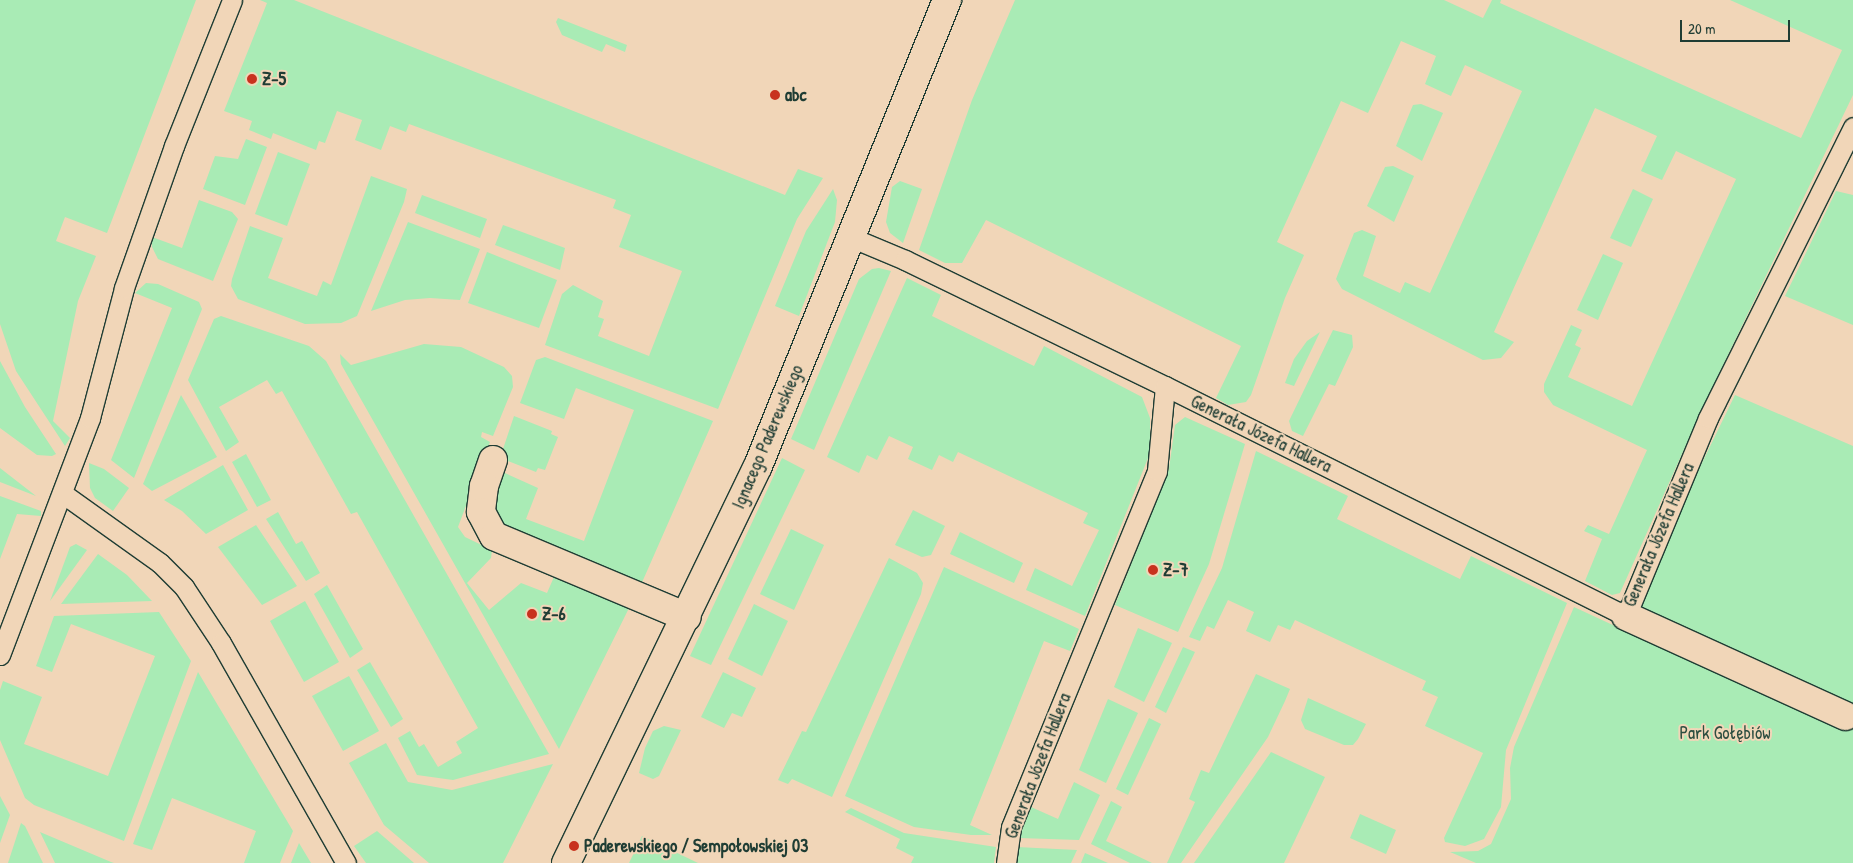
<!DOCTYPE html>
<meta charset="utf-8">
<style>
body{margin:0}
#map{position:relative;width:1853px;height:863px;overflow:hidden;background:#f1d6b8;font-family:"Patrick Hand",sans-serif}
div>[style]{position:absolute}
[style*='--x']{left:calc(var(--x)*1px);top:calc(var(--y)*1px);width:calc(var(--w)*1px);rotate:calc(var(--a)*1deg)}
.green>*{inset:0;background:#a9ebb5}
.roads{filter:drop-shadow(1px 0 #1f3d34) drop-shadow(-1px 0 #1f3d34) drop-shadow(0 1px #1f3d34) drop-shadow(0 -1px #1f3d34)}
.lane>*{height:19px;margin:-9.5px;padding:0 9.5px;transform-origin:9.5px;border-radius:9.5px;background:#f1d6b8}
.street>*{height:28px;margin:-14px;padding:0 14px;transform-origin:14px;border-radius:14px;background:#f1d6b8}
.dots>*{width:14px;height:14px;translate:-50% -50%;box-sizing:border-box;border:2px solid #f1d6b8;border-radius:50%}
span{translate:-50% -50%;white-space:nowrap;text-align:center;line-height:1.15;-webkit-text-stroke:4px #f1d6b8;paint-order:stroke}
.poi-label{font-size:18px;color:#1f3d34;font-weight:700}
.left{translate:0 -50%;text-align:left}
.street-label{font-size:18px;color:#1f3d34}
.park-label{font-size:18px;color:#2d4e41}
.scale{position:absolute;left:1680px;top:20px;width:110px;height:22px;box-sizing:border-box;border:2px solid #1f3d34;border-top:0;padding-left:6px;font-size:15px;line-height:18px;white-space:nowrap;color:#1f3d34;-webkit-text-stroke:4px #f1d6b8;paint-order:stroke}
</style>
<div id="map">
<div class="green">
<div style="clip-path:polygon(0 0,196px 0,107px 233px,65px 217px,56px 241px,96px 256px,78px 301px,53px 421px,70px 438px,65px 446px,16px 371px,0 324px)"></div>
<div style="clip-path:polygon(260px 0,294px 0,785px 195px,798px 169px,823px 178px,797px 219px,718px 409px,545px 345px,562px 294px,573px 285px,603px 301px,598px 317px,604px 319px,598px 336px,649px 356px,682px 271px,619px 247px,631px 215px,613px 208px,616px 200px,409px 124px,406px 132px,390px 126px,381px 150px,355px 140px,362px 120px,337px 111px,325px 143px,319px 141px,316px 150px,273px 133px,271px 139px,249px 130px,252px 121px,224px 111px,267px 3px)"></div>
<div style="clip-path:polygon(1015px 0,1444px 0,1483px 18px,1492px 0,1501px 0,1500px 3px,1801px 138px,1842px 50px,1730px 0,1853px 0,1853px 95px,1702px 409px,1620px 593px,1612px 595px,1585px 581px,1602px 539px,1584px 531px,1588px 525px,1609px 534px,1647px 450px,1553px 405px,1544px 392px,1544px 384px,1571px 325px,1582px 330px,1575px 345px,1581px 348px,1568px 377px,1632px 406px,1736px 179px,1676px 151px,1662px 180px,1641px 171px,1657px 136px,1595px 108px,1494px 332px,1514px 342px,1501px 358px,1483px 360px,1342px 289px,1336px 279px,1354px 233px,1362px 230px,1376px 236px,1363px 276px,1400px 293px,1405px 282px,1430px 293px,1522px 91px,1465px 65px,1451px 96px,1425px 84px,1436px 56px,1401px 41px,1368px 113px,1341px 101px,1277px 242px,1304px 255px,1285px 298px,1251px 395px,1246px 402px,1228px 405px,1216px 398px,1241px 346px,986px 220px,962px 263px,945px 263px,919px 250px,972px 100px)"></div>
<div style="clip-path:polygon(558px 18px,627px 45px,625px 52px,606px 44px,602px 52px,562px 35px,556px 22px)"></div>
<div style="clip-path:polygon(1421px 104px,1443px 113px,1422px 161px,1396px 146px,1413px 105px)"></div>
<div style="clip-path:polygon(246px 139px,267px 147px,245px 205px,203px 189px,215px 156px,238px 159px)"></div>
<div style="clip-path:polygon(278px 152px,310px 164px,287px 226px,255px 214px)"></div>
<div style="clip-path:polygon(1393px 166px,1414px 176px,1394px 222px,1367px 206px,1385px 167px)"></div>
<div style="clip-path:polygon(371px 176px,407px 189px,404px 202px,357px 316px,341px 323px,305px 324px,238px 299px,231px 286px,232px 279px,250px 226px,283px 238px,268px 278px,317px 296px,323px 281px,331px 285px)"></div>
<div style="clip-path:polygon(900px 181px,922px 189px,903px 243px,890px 233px,886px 222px,892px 187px)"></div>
<div style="clip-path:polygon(833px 189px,837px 200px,835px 222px,799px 316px,775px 306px,806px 231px)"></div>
<div style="clip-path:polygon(1633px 189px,1653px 199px,1631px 247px,1610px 238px)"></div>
<div style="clip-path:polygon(1836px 191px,1853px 195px,1853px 325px,1785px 296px)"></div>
<div style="clip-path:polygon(422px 195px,487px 219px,480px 238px,415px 213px)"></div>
<div style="clip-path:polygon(199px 200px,232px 212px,238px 219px,213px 281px,158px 259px,152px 247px,152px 237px,182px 248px)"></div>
<div style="clip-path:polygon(408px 222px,480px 249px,460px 300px,430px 298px,405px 300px,371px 311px)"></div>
<div style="clip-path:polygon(503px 225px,565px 248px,560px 270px,495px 245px)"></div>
<div style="clip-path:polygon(487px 252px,557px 280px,539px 328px,468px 303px)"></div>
<div style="clip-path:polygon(1603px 254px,1623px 263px,1598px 320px,1577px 310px)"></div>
<div style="clip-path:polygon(879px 268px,891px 271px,814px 450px,791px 439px,859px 279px,872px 269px)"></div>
<div style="clip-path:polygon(907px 278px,941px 295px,932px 316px,1034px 366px,1044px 346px,1142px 397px,1150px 418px,1150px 453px,1085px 616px,1026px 590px,1035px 568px,1072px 586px,1099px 530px,1083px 523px,1088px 513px,958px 452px,953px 462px,939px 455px,932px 470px,908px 459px,913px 447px,889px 436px,877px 460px,867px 455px,859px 473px,827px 457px)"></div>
<div style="clip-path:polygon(146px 283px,158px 284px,199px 302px,202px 309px,134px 478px,111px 460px,172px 308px,135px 293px)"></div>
<div style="clip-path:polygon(221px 316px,309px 346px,326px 361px,549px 754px,453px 780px,417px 775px,398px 738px,410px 731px,419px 747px,424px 744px,438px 767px,462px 753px,456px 742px,478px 728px,357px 512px,351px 514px,282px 391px,276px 394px,267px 380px,219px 407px,239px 442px,226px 451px,188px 380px,214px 319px)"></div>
<div style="clip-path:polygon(1333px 330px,1352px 335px,1353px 347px,1335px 386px,1329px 384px,1303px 436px,1292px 431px,1289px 421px)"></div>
<div style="clip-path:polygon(1320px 332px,1294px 386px,1285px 383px,1294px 359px,1307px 341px)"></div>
<div style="clip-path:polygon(424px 344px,461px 347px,504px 367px,512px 376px,513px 387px,493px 436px,482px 432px,481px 437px,490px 442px,458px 527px,465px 537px,492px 550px,491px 558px,467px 583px,489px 610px,521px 583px,547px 593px,557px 570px,633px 600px,559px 749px,341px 364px,340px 354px,351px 365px)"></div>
<div style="clip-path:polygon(545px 357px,713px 421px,640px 587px,510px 535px,490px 506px,496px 469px,538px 488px,526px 519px,584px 541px,634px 410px,576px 388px,564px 419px,520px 403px,536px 360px)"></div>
<div style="clip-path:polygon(0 361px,25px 407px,56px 454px,52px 456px,37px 455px,0 428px)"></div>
<div style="clip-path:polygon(181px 395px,217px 457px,152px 491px,143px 484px)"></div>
<div style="clip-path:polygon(1735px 395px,1853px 446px,1853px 863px,1476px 863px,1450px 852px,1478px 851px,1491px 844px,1511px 799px,1510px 768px,1514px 747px,1574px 607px,1630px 633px,1699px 469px)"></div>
<div style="clip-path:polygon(514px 416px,552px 431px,551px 434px,558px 437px,545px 470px,538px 468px,536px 472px,500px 458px)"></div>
<div style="clip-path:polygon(1185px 417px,1245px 444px,1209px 564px,1178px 632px,1115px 605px,1169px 469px,1175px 425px)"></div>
<div style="clip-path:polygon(1256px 451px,1348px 496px,1337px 519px,1460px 579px,1471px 556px,1567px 603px,1506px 750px,1501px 807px,1484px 839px,1465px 846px,1445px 842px,1444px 838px,1483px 753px,1425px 726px,1438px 697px,1422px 690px,1426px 681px,1295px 620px,1290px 630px,1278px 625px,1270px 642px,1246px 631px,1254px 612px,1228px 600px,1214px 629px,1207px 626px,1200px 641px,1189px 637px,1222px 568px)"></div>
<div style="clip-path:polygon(246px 454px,271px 500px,257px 507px,232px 462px)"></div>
<div style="clip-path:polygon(782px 458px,805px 470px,711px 665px,690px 656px)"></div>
<div style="clip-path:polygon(89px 463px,104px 469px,129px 488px,113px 511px,95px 498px,90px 488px)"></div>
<div style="clip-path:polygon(223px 465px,248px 510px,206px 534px,182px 511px,164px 500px)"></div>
<div style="clip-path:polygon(0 468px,36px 496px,0 482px)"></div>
<div style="clip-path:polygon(0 496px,41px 511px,41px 516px,17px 514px,0 559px)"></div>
<div style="clip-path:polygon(913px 510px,945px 526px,931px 555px,922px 557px,895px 545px)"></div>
<div style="clip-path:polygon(278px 512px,296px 544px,302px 541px,320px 573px,306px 581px,266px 519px)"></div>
<div style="clip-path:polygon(256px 525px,297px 586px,262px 605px,218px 547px)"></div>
<div style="clip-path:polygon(791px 529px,824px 545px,794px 610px,760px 594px)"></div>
<div style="clip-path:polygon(960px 532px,1023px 563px,1014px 583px,950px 554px)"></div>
<div style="clip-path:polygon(76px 544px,87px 550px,50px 601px,70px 547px)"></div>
<div style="clip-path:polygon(98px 554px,127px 575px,152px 601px,61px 604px)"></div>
<div style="clip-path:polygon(889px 558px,917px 573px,923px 583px,921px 594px,832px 797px,792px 779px,788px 784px,778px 780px,802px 731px,806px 732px)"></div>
<div style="clip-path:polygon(944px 567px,1079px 629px,1070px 651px,1044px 641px,970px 825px,992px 835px,971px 835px,914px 827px,845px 796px)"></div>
<div style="clip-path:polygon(327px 585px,363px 649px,350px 658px,314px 594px)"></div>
<div style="clip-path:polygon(305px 601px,339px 662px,304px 682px,270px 621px)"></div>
<div style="clip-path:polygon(754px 604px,788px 621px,762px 676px,728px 659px)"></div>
<div style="clip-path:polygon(159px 612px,191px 661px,124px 841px,34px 805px,25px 798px,0 740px,0 690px,3px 681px,42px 697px,24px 744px,108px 776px,155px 656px,71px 624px,52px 672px,36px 666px,54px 616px)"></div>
<div style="clip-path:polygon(1138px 628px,1172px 643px,1144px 702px,1114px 687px)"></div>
<div style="clip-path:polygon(1183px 647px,1195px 652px,1166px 713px,1155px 707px)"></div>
<div style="clip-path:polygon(370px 662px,403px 719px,391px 727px,357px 670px)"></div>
<div style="clip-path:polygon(198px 672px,293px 831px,280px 863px,244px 863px,256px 831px,172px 798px,152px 850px,133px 844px)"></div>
<div style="clip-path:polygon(723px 672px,756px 688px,742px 717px,732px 713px,724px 728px,701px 717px)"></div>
<div style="clip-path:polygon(1256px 674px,1290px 689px,1285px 701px,1268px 737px,1181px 863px,1167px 863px,1195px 802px,1189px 799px,1201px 770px,1209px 773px)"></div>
<div style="clip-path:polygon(349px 676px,379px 731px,343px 751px,312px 696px)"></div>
<div style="clip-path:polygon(1308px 698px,1366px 724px,1358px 739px,1353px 745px,1344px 745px,1305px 729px,1301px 720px)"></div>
<div style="clip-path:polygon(1108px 699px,1138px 713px,1106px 783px,1079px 770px)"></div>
<div style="clip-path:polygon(1149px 718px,1161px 724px,1128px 795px,1116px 789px)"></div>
<div style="clip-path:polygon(664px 726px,681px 730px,659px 776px,653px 779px,639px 773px,645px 748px,653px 731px)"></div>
<div style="clip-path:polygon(386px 743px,408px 782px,452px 790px,553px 764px,503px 863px,429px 863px,384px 825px,349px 763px)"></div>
<div style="clip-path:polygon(1271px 752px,1325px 777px,1284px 863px,1194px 863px)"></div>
<div style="clip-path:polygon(1074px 782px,1100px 795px,1079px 840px,1019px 838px,1031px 807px,1058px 819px)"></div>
<div style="clip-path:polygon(0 796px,10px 815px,0 843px)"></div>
<div style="clip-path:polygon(1111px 801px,1122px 807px,1106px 841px,1152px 863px,1130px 863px,1091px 844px)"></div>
<div style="clip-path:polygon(851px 808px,904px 833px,996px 847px,994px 863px,911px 863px,914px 857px,896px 848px,900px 839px,845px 812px)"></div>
<div style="clip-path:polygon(1360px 814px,1396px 830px,1386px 854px,1350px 838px)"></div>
<div style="clip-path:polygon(21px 823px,25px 826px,43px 863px,8px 863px)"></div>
<div style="clip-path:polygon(377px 831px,414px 863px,366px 863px,354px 846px)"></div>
<div style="clip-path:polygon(40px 832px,111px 862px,114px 863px,55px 863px)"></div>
<div style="clip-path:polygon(642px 836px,698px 863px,629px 863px)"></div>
<div style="clip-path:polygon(299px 843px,311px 863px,291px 863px)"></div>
<div style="clip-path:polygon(1017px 847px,1077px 850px,1071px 863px,1015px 863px)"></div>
<div style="clip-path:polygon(1085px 853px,1108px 863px,1081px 863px)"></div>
</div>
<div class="roads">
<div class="lane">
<div style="--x:850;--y:237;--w:60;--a:22.7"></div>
<div style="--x:905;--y:260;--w:289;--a:25.9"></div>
<div style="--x:1165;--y:386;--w:515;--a:26.52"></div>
<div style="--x:1626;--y:616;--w:214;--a:-67.5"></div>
<div style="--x:1708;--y:418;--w:325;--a:-63.5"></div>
<div style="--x:62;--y:493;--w:120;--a:35.5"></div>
<div style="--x:160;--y:563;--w:34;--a:45"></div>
<div style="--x:184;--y:587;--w:67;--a:56.5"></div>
<div style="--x:221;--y:643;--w:253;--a:60.4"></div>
<div style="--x:0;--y:655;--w:254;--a:-69.2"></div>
<div style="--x:90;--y:418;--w:134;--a:-75.3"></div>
<div style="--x:124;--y:288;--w:151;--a:-70.6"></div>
<div style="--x:174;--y:146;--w:157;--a:-68.3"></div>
<div style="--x:1006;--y:863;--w:36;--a:-82"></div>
<div style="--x:1011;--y:827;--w:385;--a:-67.7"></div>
<div style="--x:1157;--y:471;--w:85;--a:-84.6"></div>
</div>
<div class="street">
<div style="--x:493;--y:460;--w:28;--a:109"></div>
<div style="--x:484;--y:486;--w:26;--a:97"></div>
<div style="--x:481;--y:512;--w:27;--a:62"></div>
<div style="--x:494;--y:536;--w:209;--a:22.8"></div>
<div style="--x:1626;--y:616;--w:241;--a:24.5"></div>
<div style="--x:566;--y:863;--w:441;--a:-64.2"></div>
<div style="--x:758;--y:466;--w:503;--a:-67.92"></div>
</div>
</div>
<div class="dots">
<div style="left:252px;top:79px;background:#c8321e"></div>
<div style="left:775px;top:95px;background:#c8321e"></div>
<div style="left:1153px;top:570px;background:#c8321e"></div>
<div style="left:532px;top:614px;background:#c8321e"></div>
<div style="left:574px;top:846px;background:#c8321e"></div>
</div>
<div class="poi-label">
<span class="left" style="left:262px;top:79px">Z-5</span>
<span class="left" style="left:785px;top:95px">abc</span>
<span class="left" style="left:1163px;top:570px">Z-7</span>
<span class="left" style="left:542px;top:614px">Z-6</span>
<span class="left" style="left:584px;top:846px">Paderewskiego / Sempołowskiej 03</span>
</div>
<div class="street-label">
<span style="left:1261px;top:434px;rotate:26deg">Generała Józefa Hallera</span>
<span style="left:768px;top:437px;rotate:-67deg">Ignacego Paderewskiego</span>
<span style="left:1659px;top:535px;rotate:-67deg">Generała Józefa Hallera</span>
<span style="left:1038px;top:766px;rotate:-69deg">Generała Józefa Hallera</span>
</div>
<div class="park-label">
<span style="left:1725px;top:733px">Park Gołębiów</span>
</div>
<div class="scale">20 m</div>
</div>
